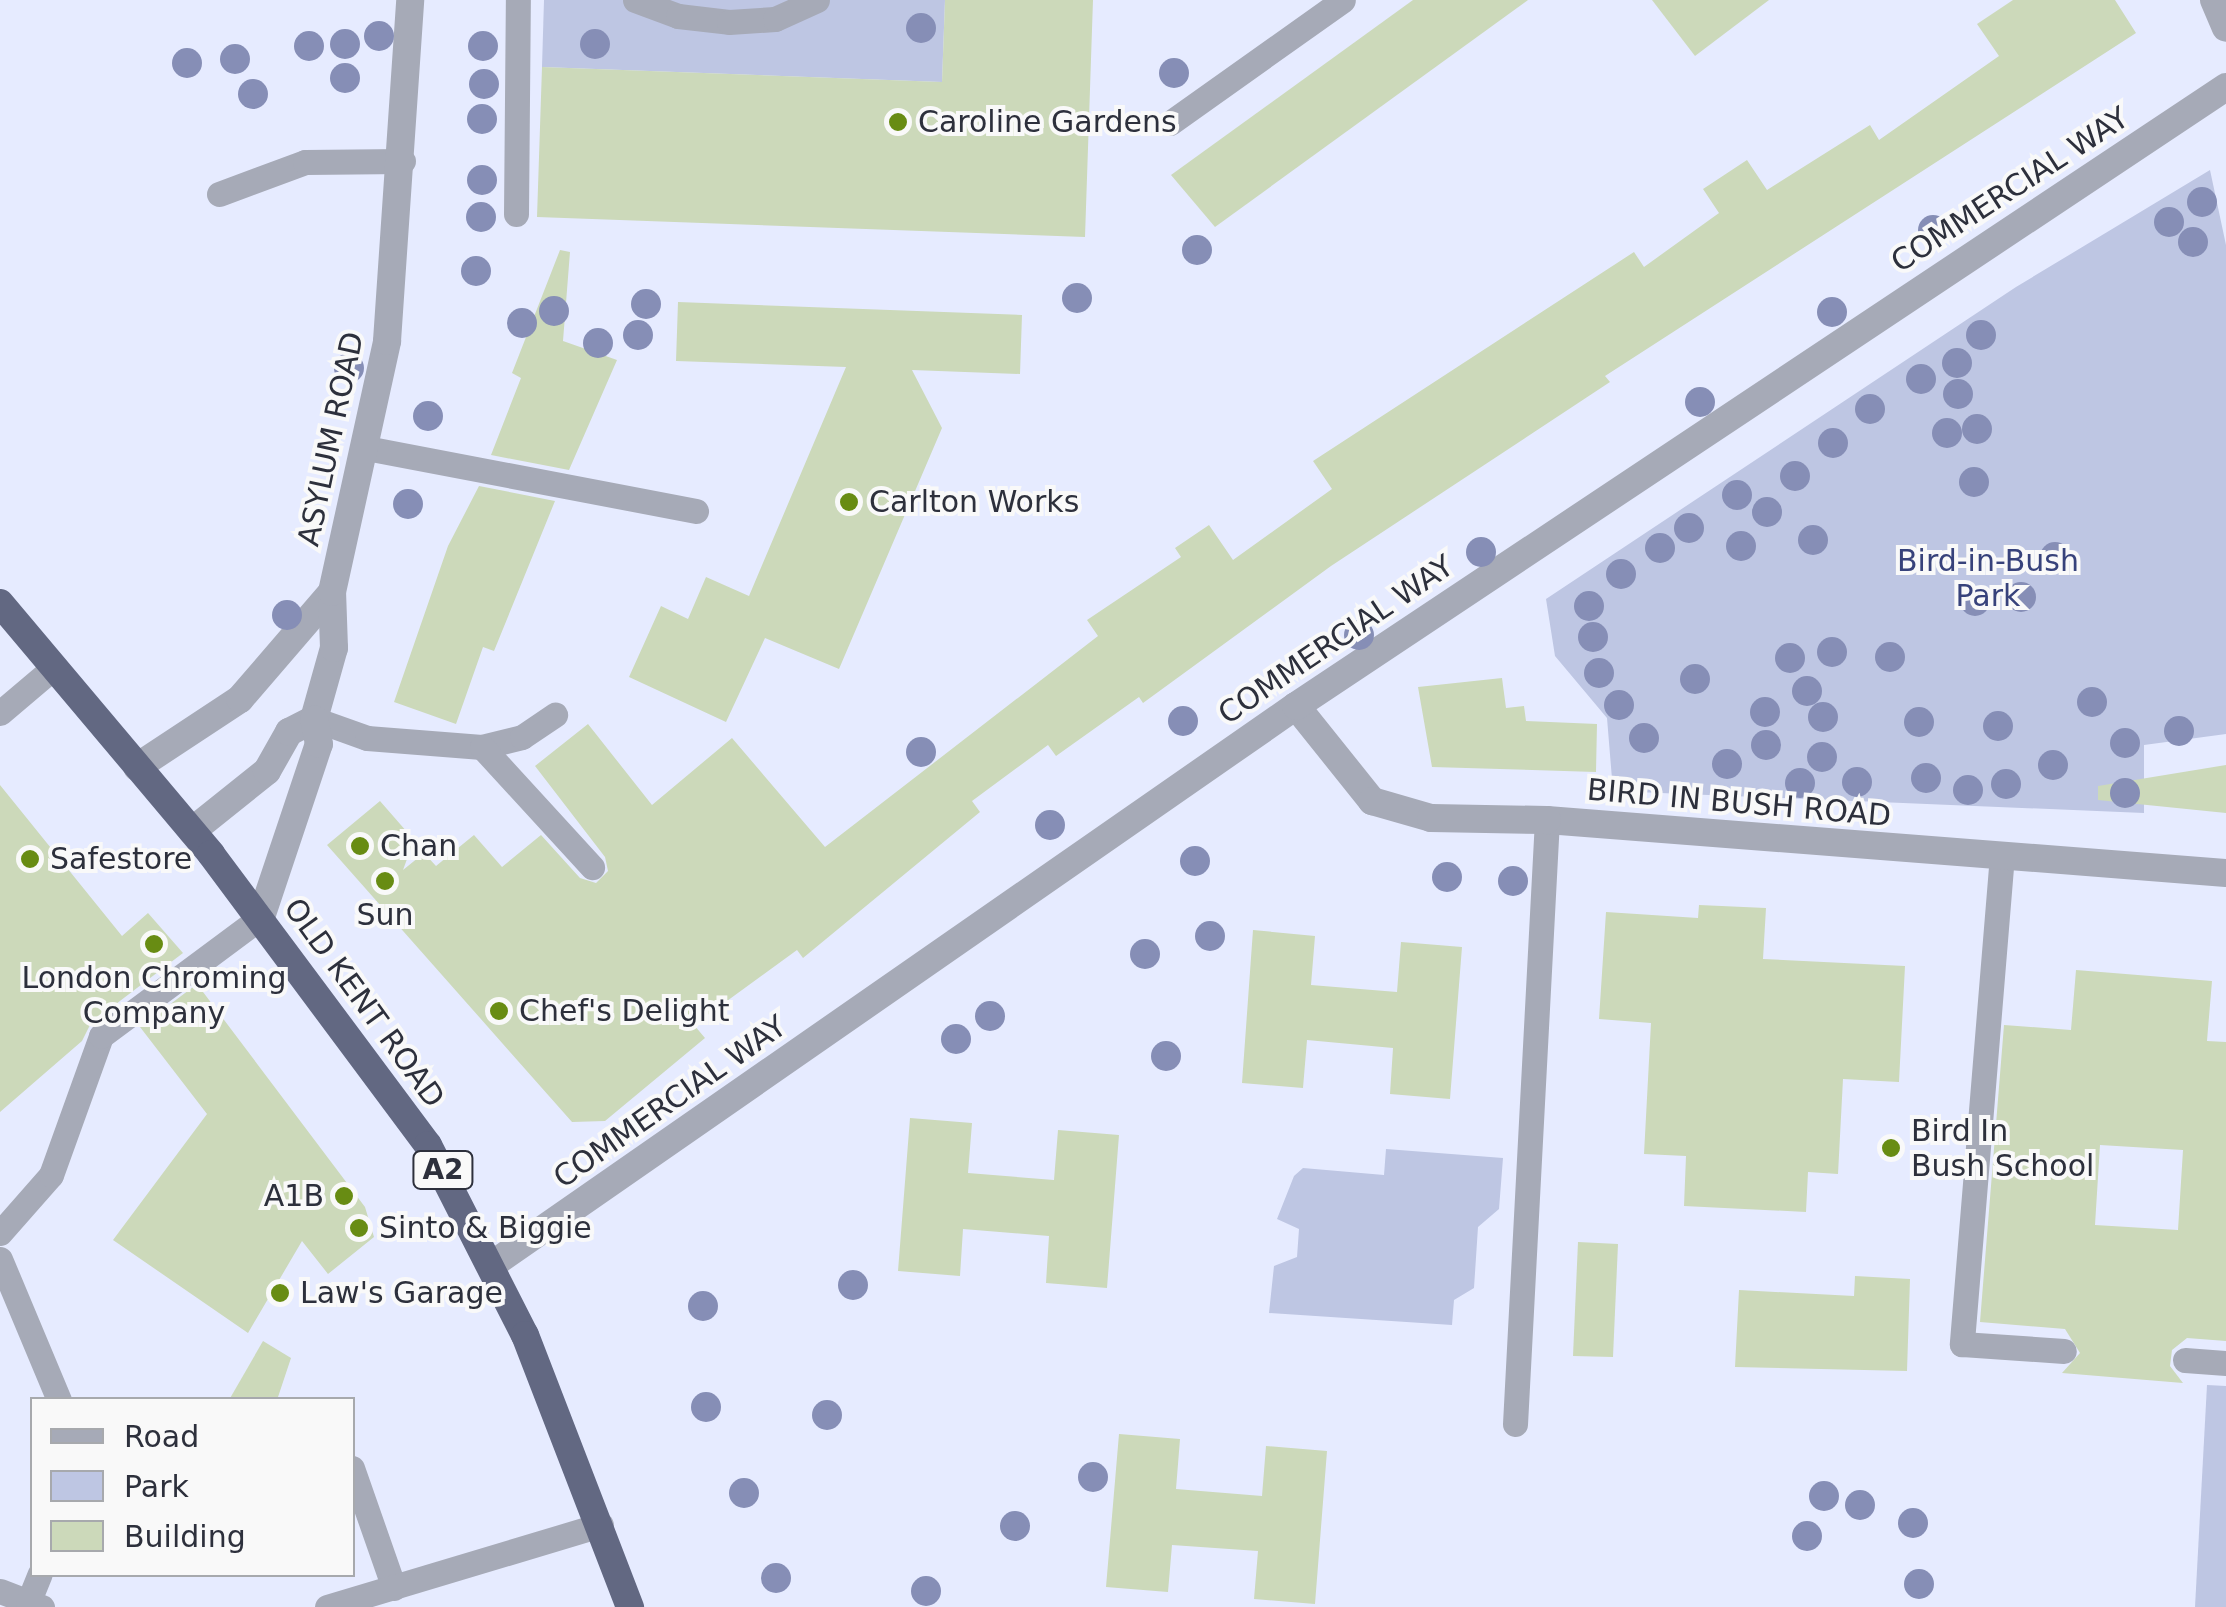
<!DOCTYPE html>
<style>
body{margin:0}
#map{position:relative;width:2226px;height:1607px;overflow:hidden;background:#e6ebff;font-family:"DejaVu Sans",sans-serif}
div>[style]{position:absolute}
[style*='--x']{left:calc(var(--x)*1px);top:calc(var(--y)*1px);width:calc(var(--w)*1px);rotate:calc(var(--a)*1deg)}
.green>*{inset:0;background:#bec6e3}
.building>*{inset:0;background:#ccd9ba}
.service>*{height:25px;margin:-12.5px;padding:0 12.5px;transform-origin:12.5px;border-radius:12.5px;background:#a6aab7}
.pedestrian>*{height:28px;margin:-14px;padding:0 14px;transform-origin:14px;border-radius:14px;background:#a6aab7}
.minor>*{height:28px;margin:-14px;padding:0 14px;transform-origin:14px;border-radius:14px;background:#a6aab7}
.tertiary>*{height:28px;margin:-14px;padding:0 14px;transform-origin:14px;border-radius:14px;background:#a6aab7}
.trunk>*{height:28px;margin:-14px;padding:0 14px;transform-origin:14px;border-radius:14px;background:#626882}
.trees>*{width:30px;height:30px;margin:-15px;border-radius:50%;background:#868eb6}
.dots>*{width:28px;height:28px;translate:-50% -50%;box-sizing:border-box;border:5px solid #f9f9f9;border-radius:50%}
span{translate:-50% -50%;white-space:nowrap;text-align:center;line-height:1.15;-webkit-text-stroke:8px #f9f9f9;paint-order:stroke}
.shield-label span{padding:2px 8px;background:#f9f9f9;border:2px solid;border-radius:8px;-webkit-text-stroke-width:0}
.shield-label{font-size:28px;color:#2d303c;font-weight:700}
.poi-label{font-size:30px;color:#2d303c}
.left{translate:0 -50%;text-align:left}
.right{translate:-100% -50%;text-align:right}
.street-label{font-size:30px;color:#2d303c}
.park-label{font-size:30px;color:#37427b}
.legend{position:absolute;left:30px;top:1397px;width:325px;height:180px;box-sizing:border-box;background:#f9f9f9;border:2px solid #a7a9ad;margin:0;padding:12px 18px;list-style:none;font-size:30px;color:#2d303c}
.legend li{display:flex;align-items:center;gap:20px;height:50px}
.legend b{width:50px;border:2px solid #a7a9ad}
</style>
<div id="map">
<div class="green">
<div style="clip-path:polygon(544px 0,945px 0,942px 82px,542px 67px)"></div>
<div style="clip-path:polygon(2210px 170px,2226px 245px,2226px 734px,2144px 745px,2144px 813px,1613px 791px,1607px 718px,1555px 656px,1546px 599px,2016px 287px)"></div>
<div style="clip-path:polygon(1386px 1149px,1503px 1158px,1499px 1209px,1478px 1227px,1474px 1288px,1454px 1300px,1452px 1325px,1269px 1313px,1274px 1266px,1297px 1257px,1299px 1229px,1277px 1219px,1294px 1176px,1303px 1168px,1384px 1175px)"></div>
<div style="clip-path:polygon(2207px 1385px,2226px 1386px,2226px 1607px,2195px 1607px)"></div>
</div>
<div class="building">
<div style="clip-path:polygon(945px 0,1093px 0,1085px 237px,537px 217px,542px 67px,942px 82px)"></div>
<div style="clip-path:polygon(1413px 0,1528px 0,1215px 227px,1171px 175px)"></div>
<div style="clip-path:polygon(1652px 0,1769px 0,1695px 56px)"></div>
<div style="clip-path:polygon(2013px 0,2115px 0,2136px 33px,1605px 376px,1610px 382px,1331px 566px,1143px 703px,1139px 697px,1056px 756px,1048px 745px,972px 801px,980px 812px,803px 958px,797px 950px,694px 1025px,705px 1038px,605px 1121px,572px 1122px,327px 845px,380px 801px,414px 840px,403px 870px,424px 853px,436px 866px,474px 835px,502px 867px,541px 835px,580px 878px,596px 883px,608px 871px,605px 857px,535px 766px,588px 724px,652px 805px,732px 738px,825px 847px,1098px 636px,1087px 620px,1181px 557px,1175px 548px,1209px 525px,1233px 560px,1332px 489px,1313px 461px,1634px 252px,1644px 267px,1719px 213px,1703px 189px,1747px 160px,1767px 190px,1870px 125px,1879px 140px,1999px 56px,1977px 24px)"></div>
<div style="clip-path:polygon(560px 250px,570px 252px,563px 341px,617px 360px,569px 470px,491px 455px,521px 378px,512px 373px)"></div>
<div style="clip-path:polygon(678px 302px,1022px 315px,1020px 374px,912px 370px,942px 428px,839px 669px,765px 638px,726px 722px,629px 677px,661px 606px,688px 619px,706px 577px,749px 596px,846px 367px,676px 361px)"></div>
<div style="clip-path:polygon(479px 486px,555px 501px,494px 651px,483px 647px,456px 724px,394px 702px,448px 546px)"></div>
<div style="clip-path:polygon(1502px 678px,1506px 708px,1524px 706px,1526px 721px,1597px 724px,1596px 772px,1432px 767px,1418px 687px)"></div>
<div style="clip-path:polygon(2226px 765px,2226px 813px,2098px 800px,2098px 786px)"></div>
<div style="clip-path:polygon(0 785px,122px 936px,148px 913px,183px 953px,91px 1023px,82px 1041px,0 1112px)"></div>
<div style="clip-path:polygon(1699px 905px,1766px 908px,1763px 959px,1905px 966px,1899px 1082px,1843px 1079px,1838px 1174px,1808px 1172px,1806px 1212px,1684px 1206px,1686px 1156px,1644px 1154px,1651px 1023px,1599px 1019px,1606px 912px,1698px 918px)"></div>
<div style="clip-path:polygon(1253px 930px,1315px 936px,1311px 985px,1397px 992px,1401px 942px,1462px 947px,1450px 1099px,1390px 1094px,1393px 1048px,1307px 1040px,1303px 1088px,1242px 1083px)"></div>
<div style="clip-path:polygon(evenodd,2076px 970px,2212px 981px,2207px 1041px,2226px 1042px,2226px 1341px,2187px 1338px,2172px 1350px,2170px 1366px,2183px 1383px,2062px 1373px,2080px 1353px,2065px 1329px,1980px 1322px,2004px 1025px,2071px 1030px,2076px 970px,2100px 1145px,2183px 1150px,2178px 1230px,2095px 1225px,2100px 1145px)"></div>
<div style="clip-path:polygon(197px 984px,365px 1207px,374px 1237px,328px 1274px,302px 1241px,248px 1333px,113px 1240px,207px 1114px,140px 1027px)"></div>
<div style="clip-path:polygon(910px 1118px,972px 1123px,968px 1173px,1054px 1180px,1058px 1130px,1119px 1135px,1107px 1288px,1046px 1283px,1049px 1236px,963px 1229px,960px 1276px,898px 1271px)"></div>
<div style="clip-path:polygon(1578px 1242px,1618px 1244px,1613px 1357px,1573px 1356px)"></div>
<div style="clip-path:polygon(1855px 1276px,1910px 1279px,1907px 1371px,1735px 1367px,1739px 1290px,1854px 1296px)"></div>
<div style="clip-path:polygon(263px 1341px,291px 1358px,277px 1400px,229px 1400px)"></div>
<div style="clip-path:polygon(1119px 1434px,1180px 1439px,1176px 1489px,1262px 1496px,1266px 1446px,1327px 1451px,1315px 1604px,1254px 1599px,1258px 1551px,1172px 1545px,1168px 1592px,1106px 1587px)"></div>
</div>
<div class="service">
<div style="--x:635;--y:0;--w:46;--a:20.4"></div>
<div style="--x:678;--y:16;--w:51;--a:6.7"></div>
<div style="--x:729;--y:22;--w:46;--a:-3.7"></div>
<div style="--x:775;--y:19;--w:46;--a:-24.3"></div>
<div style="--x:1170;--y:123;--w:212;--a:-35.4"></div>
<div style="--x:219;--y:194;--w:92;--a:-20.4"></div>
<div style="--x:305;--y:162;--w:98;--a:-0.6"></div>
<div style="--x:516;--y:214;--w:214;--a:-89.5"></div>
<div style="--x:366;--y:448;--w:336;--a:10.8"></div>
<div style="--x:0;--y:713;--w:70;--a:-40.3"></div>
<div style="--x:314;--y:719;--w:56;--a:19.7"></div>
<div style="--x:367;--y:738;--w:115;--a:4.5"></div>
<div style="--x:482;--y:747;--w:41;--a:-14"></div>
<div style="--x:522;--y:737;--w:40;--a:-34"></div>
<div style="--x:482;--y:747;--w:163;--a:47.5"></div>
<div style="--x:2002;--y:855;--w:491;--a:94.7"></div>
<div style="--x:1962;--y:1344;--w:102;--a:3.9"></div>
<div style="--x:0;--y:1233;--w:77;--a:-48.7"></div>
<div style="--x:51;--y:1175;--w:148;--a:-70.2"></div>
<div style="--x:101;--y:1036;--w:199;--a:-36.6"></div>
<div style="--x:0;--y:1259;--w:153;--a:67.3"></div>
<div style="--x:2185;--y:1360;--w:41;--a:4.2"></div>
<div style="--x:1515;--y:1424;--w:605;--a:-86.97"></div>
<div style="--x:352;--y:1468;--w:127;--a:70.7"></div>
<div style="--x:0;--y:1591;--w:45;--a:20.9"></div>
<div style="--x:28;--y:1603;--w:31;--a:-68"></div>
<div style="--x:327;--y:1607;--w:286;--a:-16.7"></div>
</div>
<div class="pedestrian">
<div style="--x:1547;--y:820;--w:681;--a:4.46"></div>
</div>
<div class="minor">
<div style="--x:2214;--y:0;--w:30;--a:67"></div>
<div style="--x:1296;--y:706;--w:122;--a:51.3"></div>
<div style="--x:1372;--y:801;--w:61;--a:16.1"></div>
<div style="--x:1431;--y:818;--w:116;--a:1"></div>
</div>
<div class="tertiary">
<div style="--x:137;--y:767;--w:123;--a:-33.4"></div>
<div style="--x:240;--y:699;--w:141;--a:-49.3"></div>
<div style="--x:192;--y:831;--w:96;--a:-38.7"></div>
<div style="--x:267;--y:771;--w:45;--a:-60.6"></div>
<div style="--x:289;--y:732;--w:28;--a:-27"></div>
<div style="--x:314;--y:719;--w:74;--a:-74.3"></div>
<div style="--x:334;--y:648;--w:56;--a:-92"></div>
<div style="--x:332;--y:592;--w:257;--a:-77.6"></div>
<div style="--x:387;--y:341;--w:342;--a:-86.1"></div>
<div style="--x:261;--y:917;--w:182;--a:-71.5"></div>
<div style="--x:319;--y:744;--w:25;--a:-101"></div>
<div style="--x:493;--y:1264;--w:978;--a:-34.8"></div>
<div style="--x:1296;--y:706;--w:1117;--a:-33.65"></div>
</div>
<div class="trunk">
<div style="--x:0;--y:603;--w:328;--a:49.9"></div>
<div style="--x:211;--y:854;--w:363;--a:53.3"></div>
<div style="--x:428;--y:1145;--w:213;--a:63"></div>
<div style="--x:525;--y:1335;--w:292;--a:68.9"></div>
</div>
<div class="trees">
<div style="left:921px;top:28px"></div>
<div style="left:379px;top:36px"></div>
<div style="left:345px;top:44px"></div>
<div style="left:595px;top:44px"></div>
<div style="left:309px;top:46px"></div>
<div style="left:483px;top:46px"></div>
<div style="left:235px;top:59px"></div>
<div style="left:187px;top:63px"></div>
<div style="left:1174px;top:73px"></div>
<div style="left:345px;top:78px"></div>
<div style="left:484px;top:84px"></div>
<div style="left:253px;top:94px"></div>
<div style="left:482px;top:119px"></div>
<div style="left:482px;top:180px"></div>
<div style="left:2202px;top:202px"></div>
<div style="left:481px;top:217px"></div>
<div style="left:2169px;top:222px"></div>
<div style="left:1933px;top:230px"></div>
<div style="left:2193px;top:242px"></div>
<div style="left:1197px;top:250px"></div>
<div style="left:476px;top:271px"></div>
<div style="left:1077px;top:298px"></div>
<div style="left:646px;top:304px"></div>
<div style="left:554px;top:311px"></div>
<div style="left:1832px;top:312px"></div>
<div style="left:522px;top:323px"></div>
<div style="left:638px;top:335px"></div>
<div style="left:1981px;top:335px"></div>
<div style="left:598px;top:343px"></div>
<div style="left:1957px;top:363px"></div>
<div style="left:349px;top:368px"></div>
<div style="left:1921px;top:379px"></div>
<div style="left:1958px;top:394px"></div>
<div style="left:1700px;top:402px"></div>
<div style="left:1870px;top:409px"></div>
<div style="left:428px;top:416px"></div>
<div style="left:1977px;top:429px"></div>
<div style="left:1947px;top:433px"></div>
<div style="left:1833px;top:443px"></div>
<div style="left:1795px;top:476px"></div>
<div style="left:1974px;top:482px"></div>
<div style="left:1737px;top:495px"></div>
<div style="left:408px;top:504px"></div>
<div style="left:1767px;top:512px"></div>
<div style="left:1689px;top:528px"></div>
<div style="left:1813px;top:540px"></div>
<div style="left:1741px;top:546px"></div>
<div style="left:1660px;top:548px"></div>
<div style="left:1481px;top:552px"></div>
<div style="left:2055px;top:557px"></div>
<div style="left:1621px;top:574px"></div>
<div style="left:2021px;top:597px"></div>
<div style="left:1975px;top:601px"></div>
<div style="left:1589px;top:606px"></div>
<div style="left:287px;top:615px"></div>
<div style="left:1359px;top:635px"></div>
<div style="left:1593px;top:637px"></div>
<div style="left:1832px;top:652px"></div>
<div style="left:1890px;top:657px"></div>
<div style="left:1790px;top:658px"></div>
<div style="left:1599px;top:673px"></div>
<div style="left:1695px;top:679px"></div>
<div style="left:1807px;top:691px"></div>
<div style="left:2092px;top:702px"></div>
<div style="left:1619px;top:705px"></div>
<div style="left:1765px;top:712px"></div>
<div style="left:1823px;top:717px"></div>
<div style="left:1183px;top:721px"></div>
<div style="left:1919px;top:722px"></div>
<div style="left:1998px;top:726px"></div>
<div style="left:2179px;top:731px"></div>
<div style="left:1644px;top:738px"></div>
<div style="left:2125px;top:743px"></div>
<div style="left:1766px;top:745px"></div>
<div style="left:921px;top:752px"></div>
<div style="left:1822px;top:757px"></div>
<div style="left:1727px;top:764px"></div>
<div style="left:2053px;top:765px"></div>
<div style="left:1926px;top:778px"></div>
<div style="left:1857px;top:782px"></div>
<div style="left:1800px;top:783px"></div>
<div style="left:2006px;top:784px"></div>
<div style="left:1968px;top:790px"></div>
<div style="left:2125px;top:793px"></div>
<div style="left:1050px;top:825px"></div>
<div style="left:1195px;top:861px"></div>
<div style="left:1447px;top:877px"></div>
<div style="left:1513px;top:881px"></div>
<div style="left:1210px;top:936px"></div>
<div style="left:1145px;top:954px"></div>
<div style="left:990px;top:1016px"></div>
<div style="left:956px;top:1039px"></div>
<div style="left:1166px;top:1056px"></div>
<div style="left:853px;top:1285px"></div>
<div style="left:703px;top:1306px"></div>
<div style="left:706px;top:1407px"></div>
<div style="left:827px;top:1415px"></div>
<div style="left:1093px;top:1477px"></div>
<div style="left:744px;top:1493px"></div>
<div style="left:1824px;top:1496px"></div>
<div style="left:1860px;top:1505px"></div>
<div style="left:1913px;top:1523px"></div>
<div style="left:1015px;top:1526px"></div>
<div style="left:1807px;top:1536px"></div>
<div style="left:776px;top:1578px"></div>
<div style="left:1919px;top:1584px"></div>
<div style="left:926px;top:1591px"></div>
</div>
<div class="dots">
<div style="left:898px;top:122px;background:#688c13"></div>
<div style="left:849px;top:502px;background:#688c13"></div>
<div style="left:360px;top:846px;background:#688c13"></div>
<div style="left:30px;top:859px;background:#688c13"></div>
<div style="left:385px;top:881px;background:#688c13"></div>
<div style="left:154px;top:944px;background:#688c13"></div>
<div style="left:499px;top:1011px;background:#688c13"></div>
<div style="left:1891px;top:1148px;background:#688c13"></div>
<div style="left:344px;top:1196px;background:#688c13"></div>
<div style="left:359px;top:1228px;background:#688c13"></div>
<div style="left:280px;top:1293px;background:#688c13"></div>
</div>
<div class="shield-label">
<span style="left:443px;top:1170px">A2</span>
</div>
<div class="poi-label">
<span class="left" style="left:918px;top:122px">Caroline Gardens</span>
<span class="left" style="left:869px;top:502px">Carlton Works</span>
<span class="left" style="left:380px;top:846px">Chan</span>
<span class="left" style="left:50px;top:859px">Safestore</span>
<span style="left:385px;top:915px">Sun</span>
<span style="left:154px;top:995px">London Chroming<br>Company</span>
<span class="left" style="left:519px;top:1011px">Chef's Delight</span>
<span class="left" style="left:1911px;top:1148px">Bird In<br>Bush School</span>
<span class="right" style="left:324px;top:1196px">A1B</span>
<span class="left" style="left:379px;top:1228px">Sinto &amp; Biggie</span>
<span class="left" style="left:300px;top:1293px">Law's Garage</span>
</div>
<div class="street-label">
<span style="left:2010px;top:190px;rotate:-33deg">COMMERCIAL WAY</span>
<span style="left:331px;top:439px;rotate:-78deg">ASYLUM ROAD</span>
<span style="left:1336px;top:640px;rotate:-34deg">COMMERCIAL WAY</span>
<span style="left:1739px;top:803px;rotate:5deg">BIRD IN BUSH ROAD</span>
<span style="left:364px;top:1003px;rotate:54deg">OLD KENT ROAD</span>
<span style="left:670px;top:1102px;rotate:-35deg">COMMERCIAL WAY</span>
</div>
<div class="park-label">
<span style="left:1988px;top:578px">Bird-in-Bush<br>Park</span>
</div>
<ul class="legend">
<li><b style="height:12px;background:#a6aab7"></b>Road</li>
<li><b style="height:28px;background:#bec6e3"></b>Park</li>
<li><b style="height:28px;background:#ccd9ba"></b>Building</li>
</ul>
</div>
